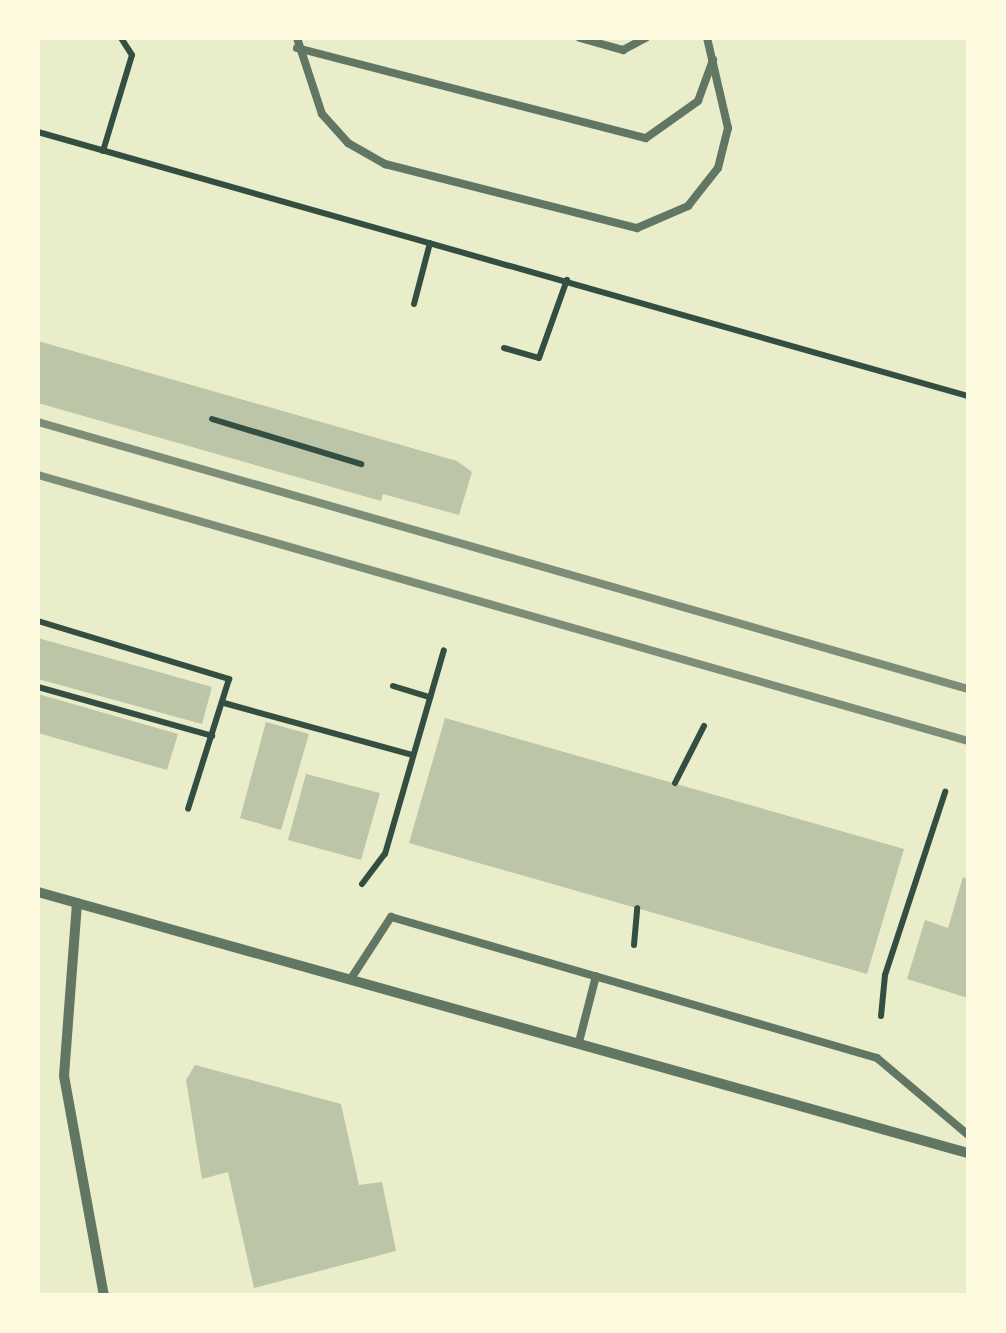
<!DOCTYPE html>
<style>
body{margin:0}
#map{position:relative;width:1006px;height:1333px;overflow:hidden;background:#e9edc9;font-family:Merriweather,serif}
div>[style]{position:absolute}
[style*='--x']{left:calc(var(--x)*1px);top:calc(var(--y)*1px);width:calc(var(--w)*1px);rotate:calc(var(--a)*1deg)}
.building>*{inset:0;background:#bcc5a7}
.path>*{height:6px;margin:-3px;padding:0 3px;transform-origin:3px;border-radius:3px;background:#344e41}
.service>*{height:8px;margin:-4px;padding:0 4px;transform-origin:4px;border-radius:4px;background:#617663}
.minor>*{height:10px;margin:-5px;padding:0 5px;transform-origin:5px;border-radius:5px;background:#617663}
.rail>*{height:8px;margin:-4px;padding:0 4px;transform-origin:4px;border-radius:4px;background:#7c8e77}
span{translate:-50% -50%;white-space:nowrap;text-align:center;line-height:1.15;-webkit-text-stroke:10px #fefae0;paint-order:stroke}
.frame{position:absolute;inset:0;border:40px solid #fefae0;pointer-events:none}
</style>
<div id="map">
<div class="building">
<div style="clip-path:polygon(38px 341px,457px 461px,472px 472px,459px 515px,383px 494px,381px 501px,38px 403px)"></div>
<div style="clip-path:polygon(38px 638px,212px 687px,202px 724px,38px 679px)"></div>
<div style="clip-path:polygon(38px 694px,178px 734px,167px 770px,38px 733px)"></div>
<div style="clip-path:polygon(445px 718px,904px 849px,867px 974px,409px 843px)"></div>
<div style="clip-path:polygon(266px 722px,309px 734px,281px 830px,240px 818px)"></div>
<div style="clip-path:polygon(306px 774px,380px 793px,361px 860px,288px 840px)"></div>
<div style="clip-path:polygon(963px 877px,968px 879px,968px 998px,907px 979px,925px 920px,948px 928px)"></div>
<div style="clip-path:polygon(195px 1065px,341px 1104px,359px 1185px,382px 1182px,396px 1251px,254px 1288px,228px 1172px,202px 1179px,186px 1080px)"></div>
</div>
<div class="path">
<div style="--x:38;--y:132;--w:967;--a:15.85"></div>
<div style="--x:103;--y:151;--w:100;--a:-73.2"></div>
<div style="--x:132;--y:55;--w:20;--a:-123"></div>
<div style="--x:414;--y:304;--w:63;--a:-75.3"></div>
<div style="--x:504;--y:348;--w:36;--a:16"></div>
<div style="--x:539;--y:358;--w:83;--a:-70.3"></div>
<div style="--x:212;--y:419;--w:156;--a:16.8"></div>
<div style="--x:38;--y:621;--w:200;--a:16.9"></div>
<div style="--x:229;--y:679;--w:136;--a:107.5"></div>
<div style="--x:393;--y:686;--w:39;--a:17"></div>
<div style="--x:38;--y:687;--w:181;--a:15.7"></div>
<div style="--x:224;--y:703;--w:196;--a:15.4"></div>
<div style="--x:675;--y:783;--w:64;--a:-63"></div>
<div style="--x:362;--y:884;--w:38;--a:-53"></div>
<div style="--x:385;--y:854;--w:212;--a:-73.9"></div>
<div style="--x:634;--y:945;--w:37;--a:-85"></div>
<div style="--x:881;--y:1016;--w:41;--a:-84.4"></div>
<div style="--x:885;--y:975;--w:193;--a:-71.8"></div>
</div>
<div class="service">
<div style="--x:297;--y:38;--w:80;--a:71.8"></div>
<div style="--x:322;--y:114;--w:39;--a:48"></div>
<div style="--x:348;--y:143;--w:43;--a:29.6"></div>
<div style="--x:385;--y:164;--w:260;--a:14.3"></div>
<div style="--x:637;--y:228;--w:56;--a:-23.3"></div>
<div style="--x:688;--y:206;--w:48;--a:-51.7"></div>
<div style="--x:718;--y:168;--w:41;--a:-76"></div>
<div style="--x:728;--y:128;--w:92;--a:-103.1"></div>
<div style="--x:580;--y:38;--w:45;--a:15.6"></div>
<div style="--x:623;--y:50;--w:26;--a:-28"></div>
<div style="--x:297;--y:48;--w:360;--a:14.5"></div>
<div style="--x:646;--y:138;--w:64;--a:-35.4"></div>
<div style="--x:698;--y:101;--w:44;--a:-69.9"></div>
<div style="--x:352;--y:977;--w:72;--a:-57"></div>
<div style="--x:391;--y:917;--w:506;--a:16.18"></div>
<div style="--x:877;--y:1058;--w:119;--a:40.2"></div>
<div style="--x:579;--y:1042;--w:68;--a:-75.6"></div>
</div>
<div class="minor">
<div style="--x:38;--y:892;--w:966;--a:15.68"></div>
<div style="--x:77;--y:903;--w:173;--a:94.3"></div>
<div style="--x:64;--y:1076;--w:224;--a:79.7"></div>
</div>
<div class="rail">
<div style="--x:38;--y:422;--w:968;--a:16.02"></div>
<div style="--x:38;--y:475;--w:967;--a:15.96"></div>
</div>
<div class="frame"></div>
</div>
